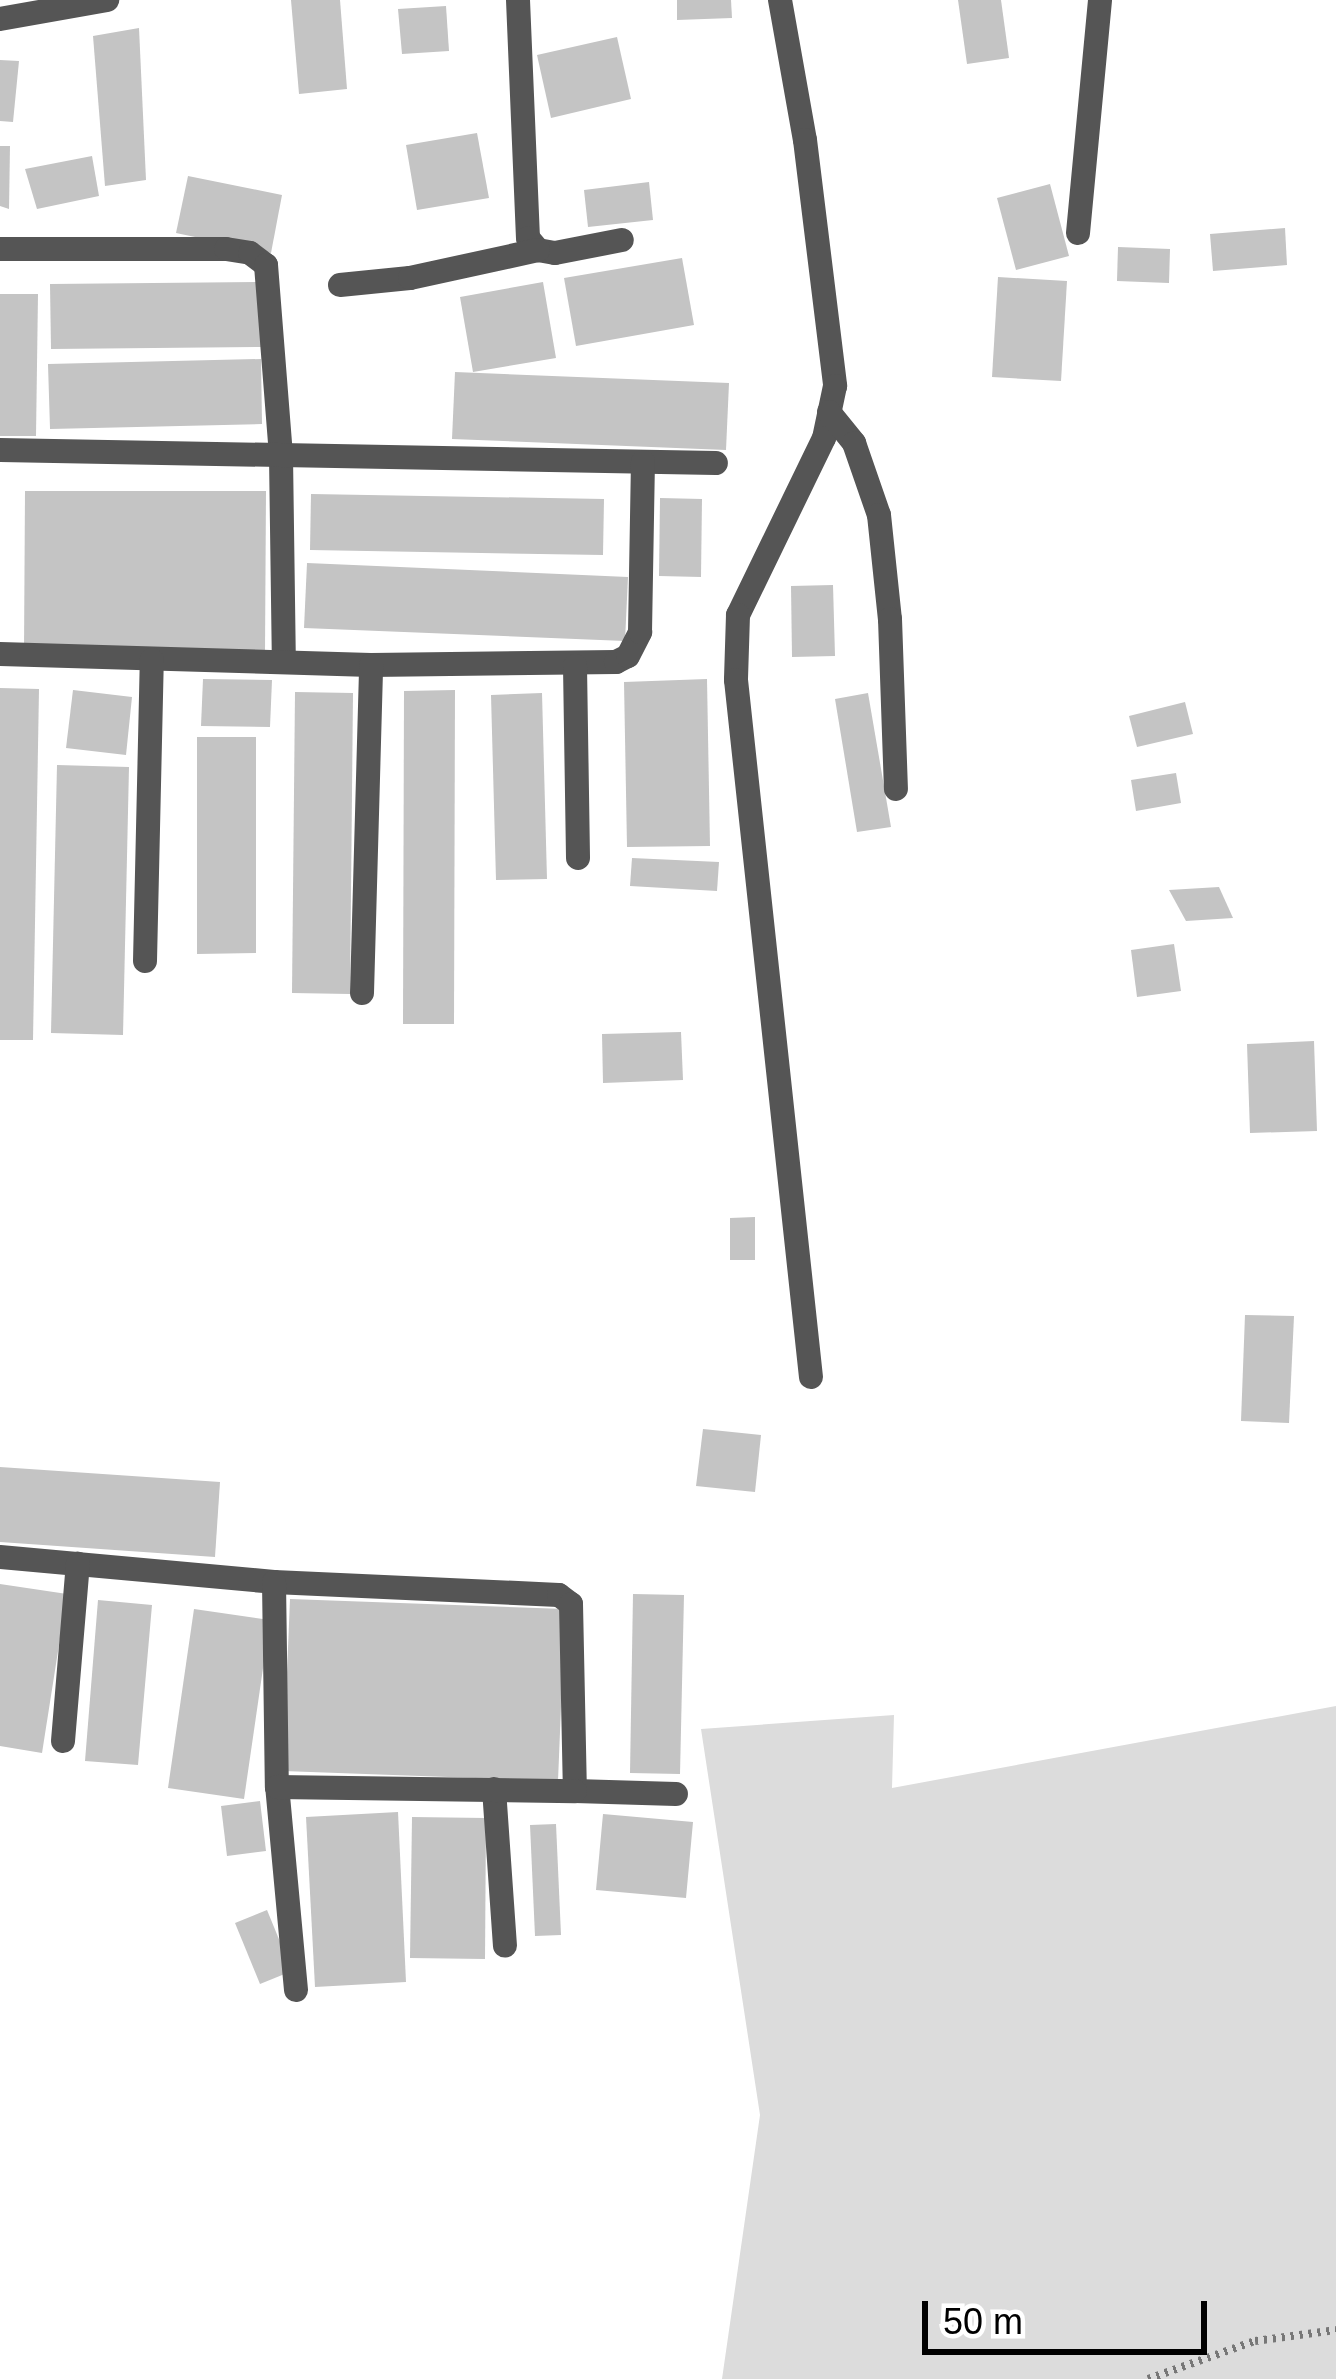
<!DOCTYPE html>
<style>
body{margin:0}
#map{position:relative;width:1336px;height:2379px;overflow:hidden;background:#fff;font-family:Helvetica,sans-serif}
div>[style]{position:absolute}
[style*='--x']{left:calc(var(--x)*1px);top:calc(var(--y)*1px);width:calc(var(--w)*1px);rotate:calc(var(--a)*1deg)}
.green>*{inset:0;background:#dcdcdc}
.building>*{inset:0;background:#c4c4c4}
.path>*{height:8px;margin-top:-4px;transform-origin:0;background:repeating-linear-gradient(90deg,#777 0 3px,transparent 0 9px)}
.minor>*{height:24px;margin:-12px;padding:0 12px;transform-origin:12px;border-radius:12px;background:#555}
span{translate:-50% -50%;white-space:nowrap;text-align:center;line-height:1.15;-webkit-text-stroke:9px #fff;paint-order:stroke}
.scale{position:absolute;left:922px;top:2301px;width:285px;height:54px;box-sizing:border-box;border:6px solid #000;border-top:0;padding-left:15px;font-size:36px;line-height:42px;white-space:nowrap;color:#000;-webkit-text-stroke:9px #fff;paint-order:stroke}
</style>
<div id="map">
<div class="green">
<div style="clip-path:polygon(1336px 1706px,1336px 2379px,722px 2379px,760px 2115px,701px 1729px,894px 1715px,892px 1788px)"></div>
</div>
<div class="building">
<div style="clip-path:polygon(291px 0,340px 0,347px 89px,299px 94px)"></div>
<div style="clip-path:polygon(677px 0,731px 0,732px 18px,677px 20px)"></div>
<div style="clip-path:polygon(958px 0,1001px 0,1009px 58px,967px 64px)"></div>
<div style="clip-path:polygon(446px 6px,449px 51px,402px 54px,398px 9px)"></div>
<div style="clip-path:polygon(139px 28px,146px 180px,105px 186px,93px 36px)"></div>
<div style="clip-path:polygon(617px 37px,631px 99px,551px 118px,537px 55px)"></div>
<div style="clip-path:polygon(0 60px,19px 61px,13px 122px,0 121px)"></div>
<div style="clip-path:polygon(477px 133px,489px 198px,417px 210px,406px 145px)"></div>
<div style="clip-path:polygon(0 146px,10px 146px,9px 209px,0 206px)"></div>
<div style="clip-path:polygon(92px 156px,99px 196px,37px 209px,25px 169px)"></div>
<div style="clip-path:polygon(188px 176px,282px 195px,271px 253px,176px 233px)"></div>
<div style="clip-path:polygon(649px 182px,653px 220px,588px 227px,584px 190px)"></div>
<div style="clip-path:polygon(1050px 184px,1069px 256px,1016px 270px,997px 198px)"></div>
<div style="clip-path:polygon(1285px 228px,1287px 265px,1213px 271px,1210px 234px)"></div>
<div style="clip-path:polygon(1118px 247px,1170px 249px,1169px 283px,1117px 281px)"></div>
<div style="clip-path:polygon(682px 258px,694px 325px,576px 346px,564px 278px)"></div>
<div style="clip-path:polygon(998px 277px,1067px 281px,1061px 381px,992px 377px)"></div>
<div style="clip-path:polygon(261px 282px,262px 347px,51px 349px,50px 284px)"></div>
<div style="clip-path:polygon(543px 282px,556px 358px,473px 372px,460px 297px)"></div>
<div style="clip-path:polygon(0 294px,38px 294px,36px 436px,0 436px)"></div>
<div style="clip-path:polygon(261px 359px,262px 424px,50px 429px,48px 364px)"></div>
<div style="clip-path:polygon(455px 372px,729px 383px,726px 450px,452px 439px)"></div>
<div style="clip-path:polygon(25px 491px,266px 491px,265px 651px,24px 650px)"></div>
<div style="clip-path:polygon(311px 494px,604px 499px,603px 555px,310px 550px)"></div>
<div style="clip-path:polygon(660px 498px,702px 499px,701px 577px,659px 576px)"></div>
<div style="clip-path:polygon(307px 563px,628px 577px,625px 641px,304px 628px)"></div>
<div style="clip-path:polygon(833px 585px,835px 656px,792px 657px,791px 586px)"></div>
<div style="clip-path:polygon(203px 679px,272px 680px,270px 727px,201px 726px)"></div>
<div style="clip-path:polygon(707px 679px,710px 846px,627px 847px,624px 682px)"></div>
<div style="clip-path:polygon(0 688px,39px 689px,33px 1040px,0 1040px)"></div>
<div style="clip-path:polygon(73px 690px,132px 697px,126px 755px,66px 748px)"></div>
<div style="clip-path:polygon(455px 690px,454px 1024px,403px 1024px,404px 691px)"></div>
<div style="clip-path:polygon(295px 692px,353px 693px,350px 994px,292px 993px)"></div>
<div style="clip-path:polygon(542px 693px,547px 879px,496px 880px,491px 695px)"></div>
<div style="clip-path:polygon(868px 693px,891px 827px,857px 832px,835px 699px)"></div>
<div style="clip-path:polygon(1185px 702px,1193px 734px,1137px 747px,1129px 716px)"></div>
<div style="clip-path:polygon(197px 737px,256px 737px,256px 953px,197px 954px)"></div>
<div style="clip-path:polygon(57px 765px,129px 767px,123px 1035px,51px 1033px)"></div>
<div style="clip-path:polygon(1176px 773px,1181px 803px,1136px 811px,1131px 780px)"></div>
<div style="clip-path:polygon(632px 858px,719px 862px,717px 891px,630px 886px)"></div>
<div style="clip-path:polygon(1219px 887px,1233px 918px,1186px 921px,1169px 890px)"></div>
<div style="clip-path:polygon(1174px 944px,1181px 991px,1137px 997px,1131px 950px)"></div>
<div style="clip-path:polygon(681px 1032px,683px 1080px,603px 1083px,602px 1034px)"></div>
<div style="clip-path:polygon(1314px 1041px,1317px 1131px,1250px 1133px,1247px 1044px)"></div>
<div style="clip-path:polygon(755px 1217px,755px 1260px,730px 1260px,730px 1218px)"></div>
<div style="clip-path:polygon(1245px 1315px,1294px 1316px,1289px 1423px,1241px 1421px)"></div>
<div style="clip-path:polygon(703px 1429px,761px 1435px,755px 1492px,696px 1486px)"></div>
<div style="clip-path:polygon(0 1467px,220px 1482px,215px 1557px,0 1542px)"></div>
<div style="clip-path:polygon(0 1584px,67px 1594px,42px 1753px,0 1746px)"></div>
<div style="clip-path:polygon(633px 1594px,684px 1595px,680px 1774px,630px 1773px)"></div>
<div style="clip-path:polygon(290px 1599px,565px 1609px,558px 1781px,283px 1771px)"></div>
<div style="clip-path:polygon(98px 1600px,152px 1605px,138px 1765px,85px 1761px)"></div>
<div style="clip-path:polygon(194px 1609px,270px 1620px,244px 1799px,168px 1788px)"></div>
<div style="clip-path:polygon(260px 1801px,266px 1851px,227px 1856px,221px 1806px)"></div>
<div style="clip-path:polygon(398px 1812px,406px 1982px,315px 1987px,306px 1817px)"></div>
<div style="clip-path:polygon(603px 1814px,693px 1822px,686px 1898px,596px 1890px)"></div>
<div style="clip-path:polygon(412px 1817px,486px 1818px,485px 1959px,410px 1958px)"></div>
<div style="clip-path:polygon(556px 1824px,561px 1935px,535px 1936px,530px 1825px)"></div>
<div style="clip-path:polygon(267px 1910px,292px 1971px,260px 1984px,235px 1923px)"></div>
</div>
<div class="path">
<div style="--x:1148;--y:2379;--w:114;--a:-19.6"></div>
<div style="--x:1255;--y:2341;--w:82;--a:-7.7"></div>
</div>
<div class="minor">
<div style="--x:518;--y:0;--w:238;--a:87.6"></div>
<div style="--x:528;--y:238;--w:16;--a:50"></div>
<div style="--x:538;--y:250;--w:17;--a:10"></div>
<div style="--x:555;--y:253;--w:68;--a:-11"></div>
<div style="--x:780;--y:0;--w:142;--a:79.9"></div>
<div style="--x:805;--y:140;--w:248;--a:83"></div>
<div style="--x:835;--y:386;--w:53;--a:101.9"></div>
<div style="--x:824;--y:438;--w:197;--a:115.9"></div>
<div style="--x:738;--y:615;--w:65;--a:91.8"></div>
<div style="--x:736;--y:680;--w:701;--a:83.86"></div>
<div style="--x:0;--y:19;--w:109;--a:-10.1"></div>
<div style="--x:1078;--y:233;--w:234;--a:-84.6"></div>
<div style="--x:0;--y:249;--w:226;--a:0"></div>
<div style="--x:226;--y:249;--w:24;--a:9"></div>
<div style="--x:250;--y:253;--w:20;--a:37"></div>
<div style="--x:266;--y:265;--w:192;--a:85.5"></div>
<div style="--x:281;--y:456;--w:205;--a:89.2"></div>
<div style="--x:340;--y:285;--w:70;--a:-5.7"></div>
<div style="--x:410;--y:278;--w:131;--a:-12.3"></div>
<div style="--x:829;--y:412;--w:40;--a:51"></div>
<div style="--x:854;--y:443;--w:76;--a:70.9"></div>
<div style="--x:879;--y:515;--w:105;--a:84"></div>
<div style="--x:890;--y:619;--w:170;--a:88"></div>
<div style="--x:0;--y:450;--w:716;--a:1.04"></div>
<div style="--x:0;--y:654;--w:371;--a:1.7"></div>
<div style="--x:371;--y:665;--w:245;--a:-0.7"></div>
<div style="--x:616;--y:662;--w:13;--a:-27"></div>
<div style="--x:628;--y:656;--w:27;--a:-63"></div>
<div style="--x:640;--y:632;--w:170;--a:-89"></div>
<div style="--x:575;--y:666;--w:192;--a:89.1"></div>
<div style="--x:145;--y:961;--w:301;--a:-88.7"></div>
<div style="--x:362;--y:993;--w:328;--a:-88.4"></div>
<div style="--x:0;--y:1557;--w:275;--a:5.2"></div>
<div style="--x:274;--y:1582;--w:285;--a:2.6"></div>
<div style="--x:559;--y:1595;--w:15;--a:37"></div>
<div style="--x:571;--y:1604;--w:187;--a:88.8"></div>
<div style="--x:575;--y:1791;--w:101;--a:1.7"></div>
<div style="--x:274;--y:1582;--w:205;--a:89.2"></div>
<div style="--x:63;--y:1741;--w:178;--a:-85.2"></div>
<div style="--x:494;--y:1789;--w:157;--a:86"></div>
<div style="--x:296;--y:1990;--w:204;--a:-95.3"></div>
<div style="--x:277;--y:1787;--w:298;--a:0.8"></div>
</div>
<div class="scale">50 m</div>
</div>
